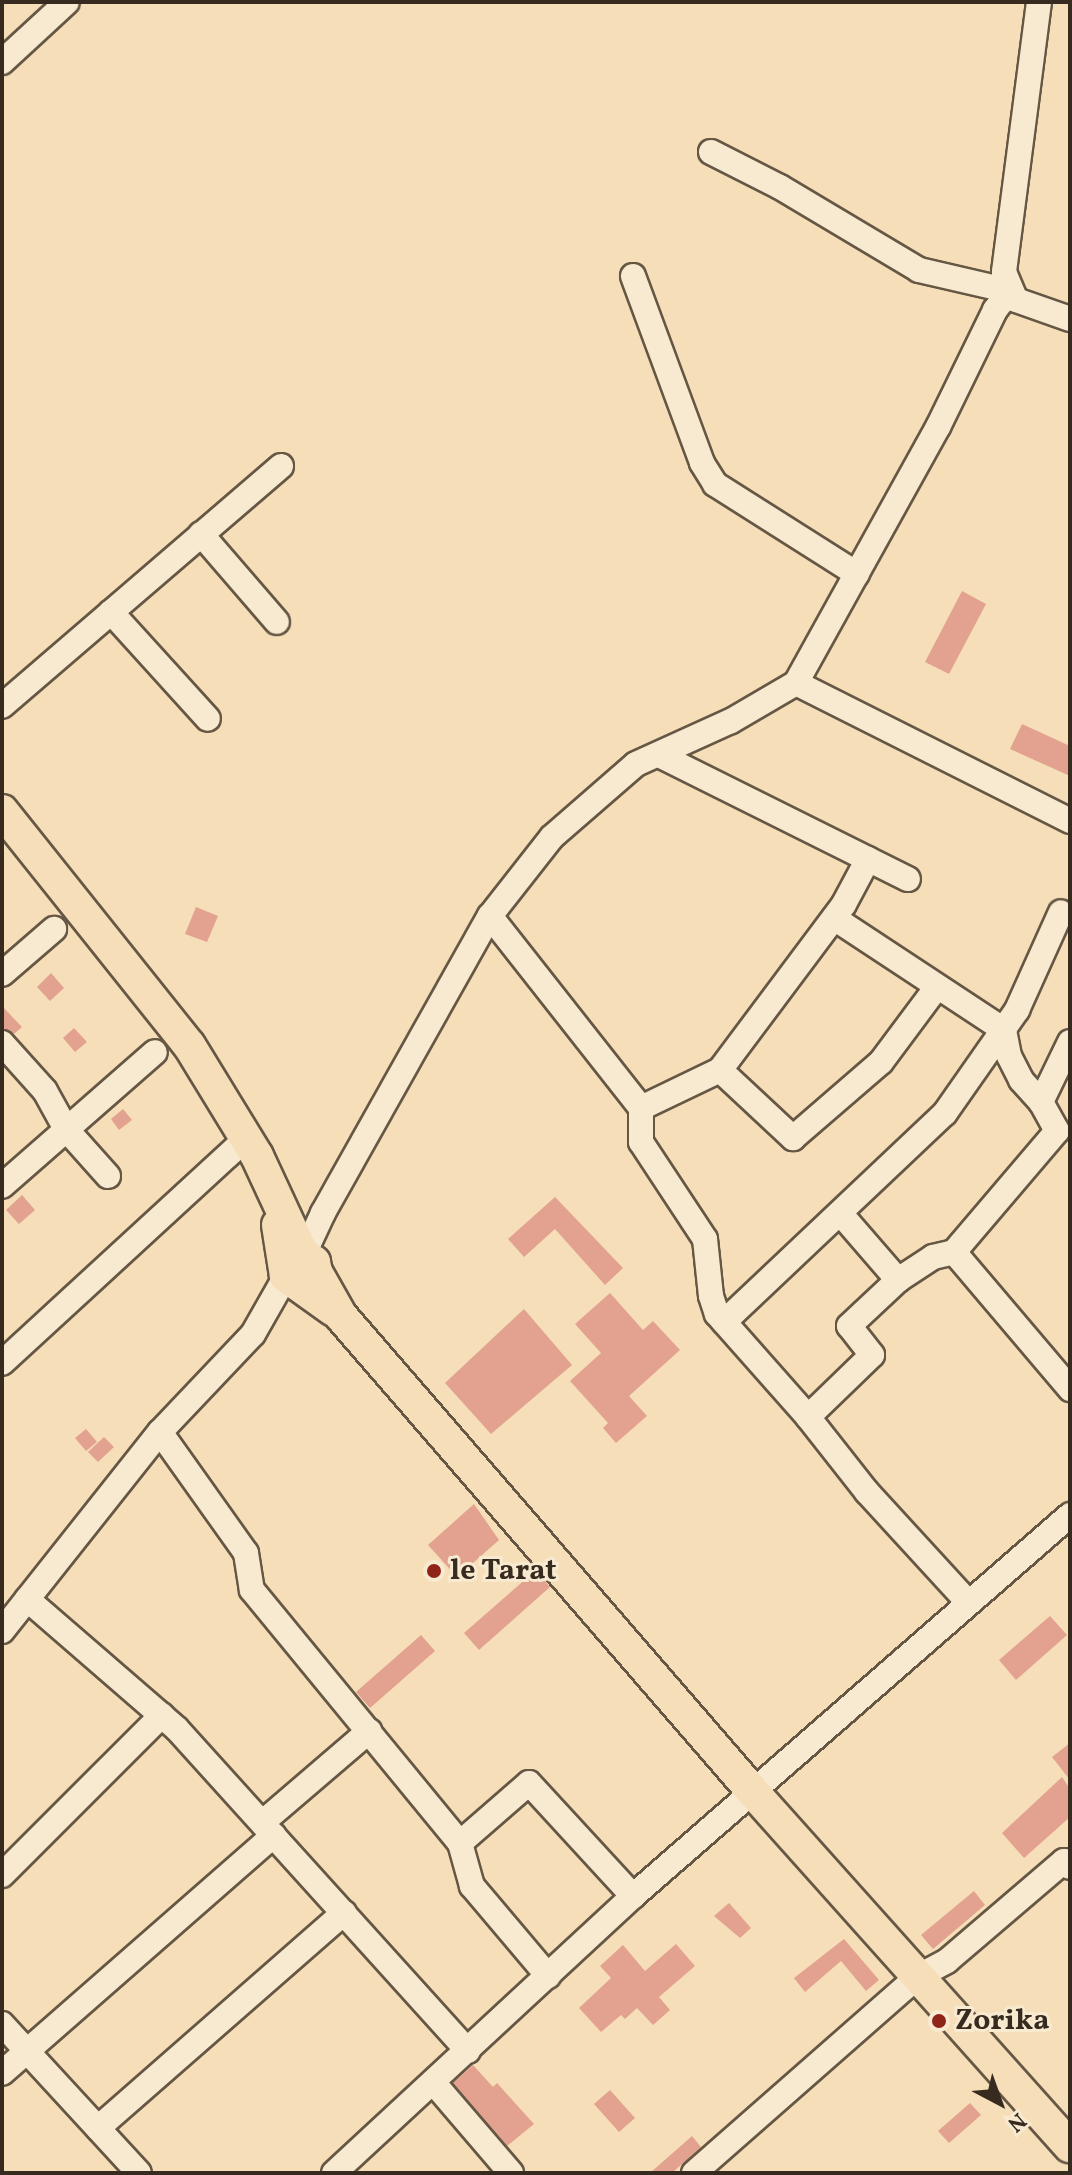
<!DOCTYPE html>
<style>
body{margin:0}
#map{position:relative;width:1072px;height:2175px;overflow:hidden;background:#f5deb8;font-family:Vollkorn,serif}
div>[style]{position:absolute}
[style*='--x']{left:calc(var(--x)*1px);top:calc(var(--y)*1px);width:calc(var(--w)*1px);rotate:calc(var(--a)*1deg)}
.building>*{inset:0;background:#e3a28f}
.roads{filter:drop-shadow(2px 0 #665745) drop-shadow(-2px 0 #665745) drop-shadow(0 2px #665745) drop-shadow(0 -2px #665745)}
.minor>*{height:24px;margin:-12px;padding:0 12px;transform-origin:12px;border-radius:12px;background:#f8ead1}
.major>*{height:32px;margin:-16px;padding:0 16px;transform-origin:16px;border-radius:16px;background:#f5deb8}
.dots>*{width:22px;height:22px;translate:-50% -50%;box-sizing:border-box;border:4px solid #f8ead1;border-radius:50%}
span{translate:-50% -50%;white-space:nowrap;text-align:center;line-height:1.15;-webkit-text-stroke:6px #f8ead1;paint-order:stroke}
.poi-label{font-size:30px;color:#372a1f;font-weight:700}
.left{translate:0 -50%;text-align:left}
.frame{position:absolute;inset:0;border:4px solid #372a1f;pointer-events:none}
.north{position:absolute;left:960px;top:2063px;width:80px;height:80px;-webkit-text-stroke:6px #f8ead1;paint-order:stroke;rotate:139deg;font-size:22px;font-weight:700;line-height:32px;text-align:center;color:#372a1f}
.north::after{content:'';display:block;margin:auto;width:28px;height:36px;background:#372a1f;clip-path:polygon(50% 0,100% 100%,50% 72%,0 100%)}
</style>
<div id="map">
<div class="building">
<div style="clip-path:polygon(962px 591px,986px 604px,949px 674px,925px 662px)"></div>
<div style="clip-path:polygon(1022px 724px,1070px 746px,1070px 776px,1010px 749px)"></div>
<div style="clip-path:polygon(196px 907px,218px 916px,207px 942px,185px 934px)"></div>
<div style="clip-path:polygon(51px 973px,64px 988px,50px 1001px,37px 987px)"></div>
<div style="clip-path:polygon(2px 1006px,22px 1027px,14px 1034px,2px 1028px)"></div>
<div style="clip-path:polygon(74px 1028px,87px 1042px,75px 1052px,63px 1038px)"></div>
<div style="clip-path:polygon(123px 1109px,132px 1120px,119px 1130px,111px 1119px)"></div>
<div style="clip-path:polygon(22px 1195px,35px 1210px,19px 1224px,6px 1210px)"></div>
<div style="clip-path:polygon(555px 1197px,623px 1268px,605px 1285px,555px 1229px,524px 1257px,508px 1239px)"></div>
<div style="clip-path:polygon(610px 1293px,643px 1330px,653px 1321px,680px 1350px,629px 1396px,647px 1416px,616px 1443px,603px 1428px,608px 1423px,570px 1381px,601px 1353px,575px 1324px)"></div>
<div style="clip-path:polygon(524px 1309px,572px 1365px,491px 1434px,445px 1383px)"></div>
<div style="clip-path:polygon(86px 1429px,97px 1442px,86px 1451px,75px 1438px)"></div>
<div style="clip-path:polygon(104px 1437px,114px 1447px,98px 1462px,88px 1452px)"></div>
<div style="clip-path:polygon(474px 1504px,499px 1540px,457px 1577px,428px 1545px)"></div>
<div style="clip-path:polygon(536px 1570px,550px 1587px,479px 1650px,464px 1633px)"></div>
<div style="clip-path:polygon(1050px 1616px,1067px 1635px,1016px 1680px,999px 1660px)"></div>
<div style="clip-path:polygon(421px 1635px,435px 1651px,370px 1708px,356px 1692px)"></div>
<div style="clip-path:polygon(1070px 1743px,1070px 1780px,1052px 1757px)"></div>
<div style="clip-path:polygon(1062px 1777px,1070px 1789px,1070px 1817px,1024px 1858px,1002px 1833px)"></div>
<div style="clip-path:polygon(974px 1891px,985px 1905px,933px 1949px,921px 1935px)"></div>
<div style="clip-path:polygon(729px 1903px,751px 1928px,740px 1938px,714px 1916px)"></div>
<div style="clip-path:polygon(844px 1939px,879px 1980px,866px 1991px,841px 1961px,805px 1992px,794px 1978px)"></div>
<div style="clip-path:polygon(676px 1944px,695px 1966px,659px 1997px,670px 2010px,653px 2025px,637px 2008px,625px 2019px,621px 2015px,601px 2032px,579px 2008px,611px 1978px,600px 1966px,623px 1945px,645px 1971px)"></div>
<div style="clip-path:polygon(473px 2065px,493px 2087px,497px 2083px,534px 2124px,507px 2146px,453px 2083px)"></div>
<div style="clip-path:polygon(610px 2090px,635px 2118px,619px 2132px,594px 2104px)"></div>
<div style="clip-path:polygon(970px 2103px,981px 2115px,949px 2143px,938px 2131px)"></div>
<div style="clip-path:polygon(692px 2136px,701px 2147px,683px 2163px,672px 2173px,650px 2173px)"></div>
</div>
<div class="roads">
<div class="minor">
<div style="--x:1039;--y:2;--w:272;--a:97.4"></div>
<div style="--x:1004;--y:272;--w:30;--a:67"></div>
<div style="--x:1016;--y:300;--w:57;--a:19.4"></div>
<div style="--x:2;--y:62;--w:88;--a:-42.7"></div>
<div style="--x:711;--y:152;--w:77;--a:26.9"></div>
<div style="--x:780;--y:187;--w:162;--a:30.8"></div>
<div style="--x:919;--y:270;--w:93;--a:13"></div>
<div style="--x:633;--y:276;--w:199;--a:69.7"></div>
<div style="--x:702;--y:463;--w:25;--a:58"></div>
<div style="--x:715;--y:484;--w:168;--a:32.4"></div>
<div style="--x:201;--y:534;--w:116;--a:49.2"></div>
<div style="--x:111;--y:612;--w:144;--a:47.8"></div>
<div style="--x:796;--y:683;--w:307;--a:26.7"></div>
<div style="--x:2;--y:706;--w:368;--a:-40.7"></div>
<div style="--x:659;--y:755;--w:278;--a:26.5"></div>
<div style="--x:490;--y:916;--w:244;--a:51.8"></div>
<div style="--x:641;--y:1108;--w:34;--a:90"></div>
<div style="--x:641;--y:1142;--w:116;--a:56.6"></div>
<div style="--x:705;--y:1239;--w:57;--a:84"></div>
<div style="--x:711;--y:1296;--w:19;--a:72"></div>
<div style="--x:717;--y:1314;--w:137;--a:48.5"></div>
<div style="--x:808;--y:1417;--w:95;--a:51.8"></div>
<div style="--x:867;--y:1492;--w:148;--a:47.5"></div>
<div style="--x:834;--y:918;--w:204;--a:33.4"></div>
<div style="--x:1004;--y:1030;--w:26;--a:79"></div>
<div style="--x:1009;--y:1056;--w:27;--a:63"></div>
<div style="--x:1021;--y:1080;--w:30;--a:48"></div>
<div style="--x:2;--y:974;--w:69;--a:-40.9"></div>
<div style="--x:1070;--y:1042;--w:67;--a:115.8"></div>
<div style="--x:1041;--y:1102;--w:33;--a:61"></div>
<div style="--x:1057;--y:1131;--w:159;--a:130.4"></div>
<div style="--x:954;--y:1252;--w:180;--a:49.7"></div>
<div style="--x:2;--y:1043;--w:64;--a:48.1"></div>
<div style="--x:45;--y:1091;--w:43;--a:61.1"></div>
<div style="--x:66;--y:1129;--w:63;--a:48.2"></div>
<div style="--x:720;--y:1070;--w:100;--a:43"></div>
<div style="--x:793;--y:1138;--w:116;--a:-40.8"></div>
<div style="--x:881;--y:1062;--w:94;--a:-53.3"></div>
<div style="--x:641;--y:1108;--w:88;--a:-25.7"></div>
<div style="--x:720;--y:1070;--w:207;--a:-53.2"></div>
<div style="--x:844;--y:904;--w:51;--a:-61.9"></div>
<div style="--x:2;--y:1186;--w:203;--a:-41.2"></div>
<div style="--x:840;--y:1213;--w:89;--a:49.1"></div>
<div style="--x:304;--y:1254;--w:45;--a:-65.1"></div>
<div style="--x:323;--y:1213;--w:341;--a:-60.7"></div>
<div style="--x:490;--y:916;--w:100;--a:-51.9"></div>
<div style="--x:552;--y:837;--w:111;--a:-41"></div>
<div style="--x:636;--y:764;--w:104;--a:-24.4"></div>
<div style="--x:731;--y:721;--w:75;--a:-30.3"></div>
<div style="--x:796;--y:683;--w:293;--a:-61"></div>
<div style="--x:938;--y:427;--w:130;--a:-64"></div>
<div style="--x:995;--y:310;--w:24;--a:-52"></div>
<div style="--x:724;--y:1322;--w:304;--a:-43.4"></div>
<div style="--x:945;--y:1113;--w:126;--a:-55"></div>
<div style="--x:1017;--y:1010;--w:107;--a:-65.8"></div>
<div style="--x:2;--y:1363;--w:331;--a:-42.6"></div>
<div style="--x:808;--y:1417;--w:89;--a:-44.1"></div>
<div style="--x:872;--y:1355;--w:37;--a:-128"></div>
<div style="--x:849;--y:1326;--w:67;--a:-43.2"></div>
<div style="--x:898;--y:1280;--w:42;--a:-33.3"></div>
<div style="--x:933;--y:1257;--w:22;--a:-13"></div>
<div style="--x:160;--y:1432;--w:148;--a:54.6"></div>
<div style="--x:246;--y:1553;--w:37;--a:81"></div>
<div style="--x:252;--y:1590;--w:328;--a:50.6"></div>
<div style="--x:460;--y:1843;--w:91;--a:-41"></div>
<div style="--x:529;--y:1783;--w:154;--a:47.4"></div>
<div style="--x:27;--y:1599;--w:198;--a:40.9"></div>
<div style="--x:177;--y:1729;--w:434;--a:47.9"></div>
<div style="--x:2;--y:1631;--w:254;--a:-51.6"></div>
<div style="--x:160;--y:1432;--w:135;--a:-46.5"></div>
<div style="--x:253;--y:1334;--w:67;--a:-60.4"></div>
<div style="--x:263;--y:1822;--w:140;--a:-40.6"></div>
<div style="--x:460;--y:1843;--w:45;--a:74.4"></div>
<div style="--x:472;--y:1886;--w:118;--a:49.8"></div>
<div style="--x:2;--y:1875;--w:226;--a:-45"></div>
<div style="--x:2;--y:2024;--w:202;--a:47.4"></div>
<div style="--x:2;--y:2073;--w:361;--a:-41.2"></div>
<div style="--x:433;--y:2082;--w:120;--a:49.4"></div>
<div style="--x:98;--y:2128;--w:327;--a:-41.2"></div>
<div style="--x:334;--y:2173;--w:408;--a:-42.8"></div>
<div style="--x:633;--y:1896;--w:580;--a:-41.08"></div>
<div style="--x:694;--y:2173;--w:297;--a:-41.3"></div>
<div style="--x:917;--y:1977;--w:34;--a:-28"></div>
<div style="--x:947;--y:1961;--w:154;--a:-40.5"></div>
<div style="--x:1064;--y:1861;--w:8;--a:45"></div>
</div>
<div class="major">
<div style="--x:2;--y:811;--w:300;--a:51.4"></div>
<div style="--x:189;--y:1045;--w:130;--a:58.5"></div>
<div style="--x:257;--y:1156;--w:107;--a:65.1"></div>
<div style="--x:302;--y:1253;--w:15;--a:37"></div>
<div style="--x:314;--y:1262;--w:10;--a:79"></div>
<div style="--x:316;--y:1272;--w:51;--a:60.4"></div>
<div style="--x:341;--y:1316;--w:631;--a:49.11"></div>
<div style="--x:754;--y:1793;--w:474;--a:48.2"></div>
<div style="--x:278;--y:1225;--w:52;--a:81.1"></div>
<div style="--x:286;--y:1276;--w:57;--a:35.7"></div>
</div>
</div>
<div class="dots">
<div style="left:434px;top:1571px;background:#8f2418"></div>
<div style="left:939px;top:2021px;background:#8f2418"></div>
</div>
<div class="poi-label">
<span class="left" style="left:450px;top:1571px">le Tarat</span>
<span class="left" style="left:955px;top:2021px">Zorika</span>
</div>
<div class="frame"></div>
<div class="north">N</div>
</div>
